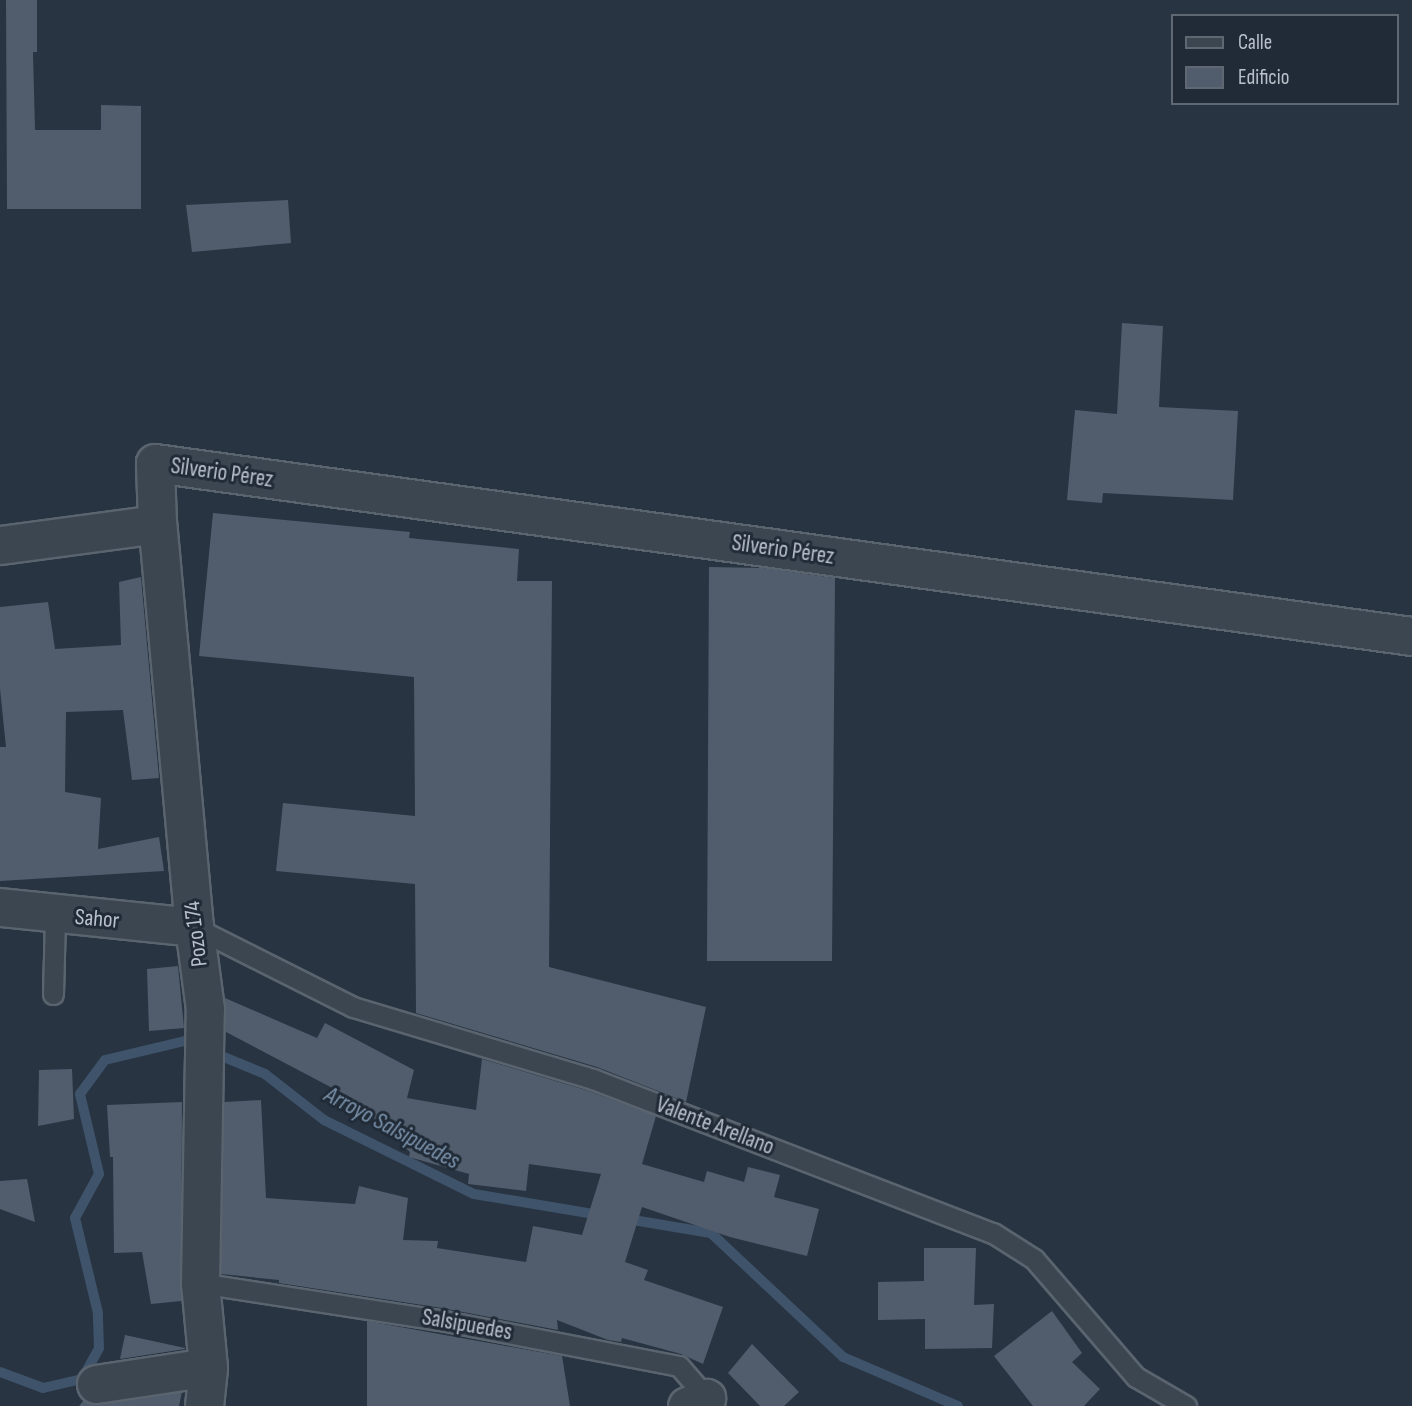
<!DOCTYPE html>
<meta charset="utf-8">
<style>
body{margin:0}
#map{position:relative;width:1412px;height:1406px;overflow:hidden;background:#283442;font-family:"Sofia Sans Condensed",sans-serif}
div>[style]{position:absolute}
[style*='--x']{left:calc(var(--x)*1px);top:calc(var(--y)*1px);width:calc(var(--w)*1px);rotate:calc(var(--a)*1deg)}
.stream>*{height:10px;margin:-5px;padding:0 5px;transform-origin:5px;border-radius:5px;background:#3f536a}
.building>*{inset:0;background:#515d6c}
.roads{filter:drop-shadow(2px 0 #5a646f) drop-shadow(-2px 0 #5a646f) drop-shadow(0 2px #5a646f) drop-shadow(0 -2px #5a646f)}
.lane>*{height:19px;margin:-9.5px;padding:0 9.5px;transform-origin:9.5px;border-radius:9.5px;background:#3c4651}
.street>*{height:37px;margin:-18.5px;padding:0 18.5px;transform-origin:18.5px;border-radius:18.5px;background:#3c4651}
span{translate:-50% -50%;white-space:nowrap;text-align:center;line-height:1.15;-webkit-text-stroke:6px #212b37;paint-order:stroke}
.street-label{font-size:23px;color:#b9c1cb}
.water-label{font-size:24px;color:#7b93ac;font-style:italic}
.legend{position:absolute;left:1171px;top:14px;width:228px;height:91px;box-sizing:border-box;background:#212b37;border:2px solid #5e6772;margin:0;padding:9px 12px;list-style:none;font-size:21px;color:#b9c1cb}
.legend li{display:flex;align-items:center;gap:14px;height:35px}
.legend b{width:35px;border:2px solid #5e6772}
</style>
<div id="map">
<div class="stream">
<div style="--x:627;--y:1219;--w:85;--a:9.5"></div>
<div style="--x:711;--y:1233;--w:181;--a:43.2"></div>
<div style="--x:843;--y:1357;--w:125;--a:23.1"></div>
<div style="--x:0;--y:1372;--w:46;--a:20.4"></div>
<div style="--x:43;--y:1388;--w:40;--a:-13"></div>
<div style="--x:82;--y:1379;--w:35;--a:-61"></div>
<div style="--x:99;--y:1348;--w:35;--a:-92"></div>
<div style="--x:98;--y:1313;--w:98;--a:-103.6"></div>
<div style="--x:75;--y:1218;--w:50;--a:-61.4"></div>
<div style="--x:99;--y:1174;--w:82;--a:-103.4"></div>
<div style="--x:80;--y:1094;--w:42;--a:-53.7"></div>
<div style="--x:105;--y:1060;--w:82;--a:-13.4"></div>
<div style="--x:185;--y:1041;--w:87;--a:22.4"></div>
<div style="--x:265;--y:1074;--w:75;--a:37.9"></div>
<div style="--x:324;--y:1120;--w:167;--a:26.3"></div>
<div style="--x:474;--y:1194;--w:128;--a:9.5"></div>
</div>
<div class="building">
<div style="clip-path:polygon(6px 0,37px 0,37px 52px,33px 52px,35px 130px,101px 130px,101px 105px,141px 106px,141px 209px,7px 209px)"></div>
<div style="clip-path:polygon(288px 200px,291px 243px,192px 252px,186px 205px)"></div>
<div style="clip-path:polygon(1122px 323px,1163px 326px,1159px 407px,1238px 411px,1233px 500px,1103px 493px,1102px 503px,1067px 500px,1075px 410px,1117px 414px)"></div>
<div style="clip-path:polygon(213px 513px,410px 532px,409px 538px,519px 549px,517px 581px,552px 581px,549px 967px,706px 1007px,686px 1102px,597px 1067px,416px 1013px,415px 884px,276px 871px,283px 803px,415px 816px,414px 677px,199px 656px)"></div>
<div style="clip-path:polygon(709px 567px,764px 568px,835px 578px,832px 961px,707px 961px)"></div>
<div style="clip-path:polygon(141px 577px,159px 778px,132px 780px,123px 710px,66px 712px,65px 792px,101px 798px,98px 849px,159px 837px,164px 871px,0 881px,0 747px,6px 747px,0 689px,0 607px,48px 602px,55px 649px,121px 645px,119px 582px)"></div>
<div style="clip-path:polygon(178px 966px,184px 1028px,149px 1031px,147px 969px)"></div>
<div style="clip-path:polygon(225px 998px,317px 1038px,325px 1023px,414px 1070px,407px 1098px,476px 1110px,482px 1059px,589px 1091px,656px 1116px,642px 1164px,704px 1182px,707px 1171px,744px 1182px,748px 1167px,780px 1175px,774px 1197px,819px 1209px,807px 1256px,730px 1237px,642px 1207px,625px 1262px,648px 1270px,644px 1280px,723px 1307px,703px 1364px,681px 1354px,622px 1338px,621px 1342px,608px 1340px,557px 1320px,558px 1330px,442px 1308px,279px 1283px,279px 1280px,221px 1274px,224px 1102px,261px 1100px,266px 1198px,355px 1204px,359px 1186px,408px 1198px,403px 1240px,438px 1241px,437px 1248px,526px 1262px,533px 1226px,582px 1235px,601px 1174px,529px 1164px,526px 1191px,468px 1184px,469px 1174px,409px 1157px,410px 1152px,340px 1092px,226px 1032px)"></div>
<div style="clip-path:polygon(72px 1069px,74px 1119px,38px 1126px,39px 1070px)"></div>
<div style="clip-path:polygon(182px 1102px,181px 1301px,151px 1304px,142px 1252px,114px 1253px,113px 1157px,110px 1157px,107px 1105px)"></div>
<div style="clip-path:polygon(27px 1179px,35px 1222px,0 1209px,0 1181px)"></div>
<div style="clip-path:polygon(924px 1248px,976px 1248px,974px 1305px,994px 1304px,992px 1348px,925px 1349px,925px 1319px,878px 1320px,878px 1282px,924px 1281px)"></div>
<div style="clip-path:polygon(1052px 1311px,1082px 1353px,1072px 1362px,1100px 1389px,1084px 1406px,1033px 1406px,994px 1356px)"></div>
<div style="clip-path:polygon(367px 1321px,562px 1356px,570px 1406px,367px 1406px)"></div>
<div style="clip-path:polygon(125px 1335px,185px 1348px,185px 1349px,120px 1359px)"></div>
<div style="clip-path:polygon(752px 1344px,799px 1392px,784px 1406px,760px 1406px,728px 1373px)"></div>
<div style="clip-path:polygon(182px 1392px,179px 1406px,79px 1406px,84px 1400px,99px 1405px)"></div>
</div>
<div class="roads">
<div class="lane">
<div style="--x:194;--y:927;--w:178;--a:26.7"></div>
<div style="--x:353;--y:1007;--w:251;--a:16.7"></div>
<div style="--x:593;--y:1079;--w:429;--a:21.1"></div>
<div style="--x:993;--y:1233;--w:49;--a:32.4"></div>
<div style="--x:1034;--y:1259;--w:156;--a:49.2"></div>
<div style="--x:1136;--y:1377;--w:58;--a:30.1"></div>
<div style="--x:53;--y:994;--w:79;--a:-88.5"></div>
<div style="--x:200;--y:1283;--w:243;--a:8.8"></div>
<div style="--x:440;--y:1320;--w:243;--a:10.9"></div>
<div style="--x:679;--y:1366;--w:49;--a:49.1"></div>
</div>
<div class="street">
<div style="--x:0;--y:545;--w:158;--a:-7.6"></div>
<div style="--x:0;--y:907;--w:195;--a:5.9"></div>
<div style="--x:96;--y:1384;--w:113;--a:-8.6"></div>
<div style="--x:204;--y:1406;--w:39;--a:-84"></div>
<div style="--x:208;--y:1367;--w:84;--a:-95.4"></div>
<div style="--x:200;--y:1283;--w:274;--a:-89"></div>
<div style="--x:205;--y:1009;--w:83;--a:-97.6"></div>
<div style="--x:194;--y:927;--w:405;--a:-95.2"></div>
<div style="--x:157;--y:524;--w:61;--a:-91.9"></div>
<div style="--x:155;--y:463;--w:1269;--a:7.84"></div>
<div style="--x:687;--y:1406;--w:21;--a:-23"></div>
</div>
</div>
<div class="street-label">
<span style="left:222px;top:473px;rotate:8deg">Silverio Pérez</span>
<span style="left:783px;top:550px;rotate:8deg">Silverio Pérez</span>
<span style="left:97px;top:919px;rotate:5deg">Sahor</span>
<span style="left:196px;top:934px;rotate:-97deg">Pozo 174</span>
<span style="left:715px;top:1126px;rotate:21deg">Valente Arellano</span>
<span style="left:467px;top:1325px;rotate:10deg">Salsipuedes</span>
</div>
<div class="water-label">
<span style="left:392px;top:1128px;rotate:28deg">Arroyo Salsipuedes</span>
</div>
<ul class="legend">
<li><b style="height:9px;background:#3c4651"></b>Calle</li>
<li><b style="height:19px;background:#515d6c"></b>Edificio</li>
</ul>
</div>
